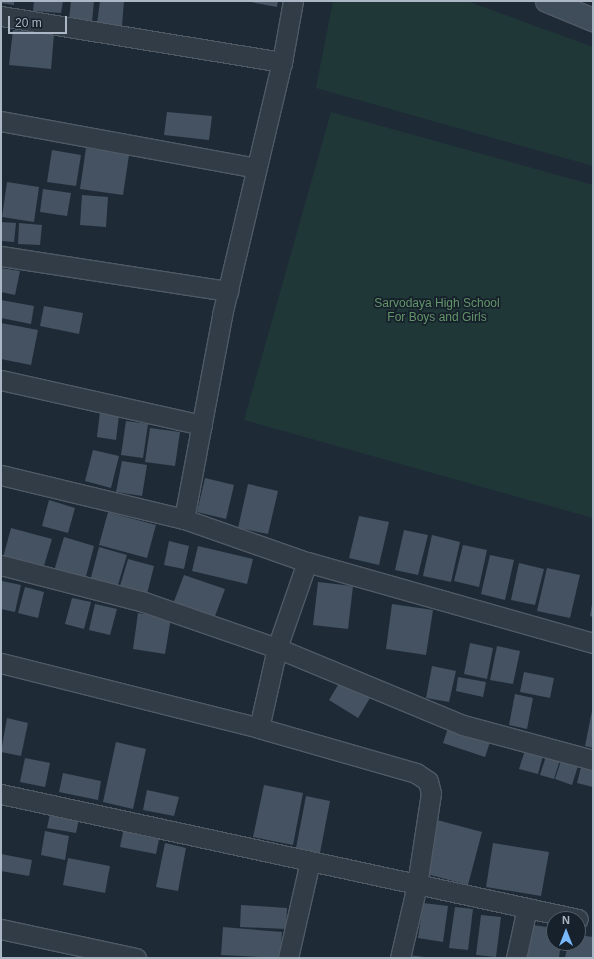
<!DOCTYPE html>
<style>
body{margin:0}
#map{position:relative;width:594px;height:959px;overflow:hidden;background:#1e2b37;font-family:Arial,sans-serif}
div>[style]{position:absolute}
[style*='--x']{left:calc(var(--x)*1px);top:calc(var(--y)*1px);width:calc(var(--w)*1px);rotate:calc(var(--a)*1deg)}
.green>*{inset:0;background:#203738}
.building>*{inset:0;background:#445261}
.roads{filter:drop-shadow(1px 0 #4f5a65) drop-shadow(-1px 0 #4f5a65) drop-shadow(0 1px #4f5a65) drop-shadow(0 -1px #4f5a65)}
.street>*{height:19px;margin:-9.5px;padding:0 9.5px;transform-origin:9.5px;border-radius:9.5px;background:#313c47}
.secondary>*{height:22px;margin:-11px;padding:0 11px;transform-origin:11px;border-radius:11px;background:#3f4c5a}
span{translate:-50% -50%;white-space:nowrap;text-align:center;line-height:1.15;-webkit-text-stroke:3.5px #17212b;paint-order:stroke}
.park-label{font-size:12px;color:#629569}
.frame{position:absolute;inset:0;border:2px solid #abb7c4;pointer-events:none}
.north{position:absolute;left:546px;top:911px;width:40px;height:40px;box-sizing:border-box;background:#17212b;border:1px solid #525d68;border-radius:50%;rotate:0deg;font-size:11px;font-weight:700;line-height:16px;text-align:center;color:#abb7c4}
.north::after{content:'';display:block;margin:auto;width:14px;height:18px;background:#78b8fd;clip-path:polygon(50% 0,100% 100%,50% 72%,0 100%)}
.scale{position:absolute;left:8px;top:16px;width:59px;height:18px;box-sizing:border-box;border:2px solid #abb7c4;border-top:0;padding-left:5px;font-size:12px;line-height:14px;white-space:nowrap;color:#abb7c4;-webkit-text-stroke:3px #17212b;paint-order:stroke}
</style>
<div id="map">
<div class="green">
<div style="clip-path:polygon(333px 1px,467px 1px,593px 47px,593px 166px,316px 88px)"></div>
<div style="clip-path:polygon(331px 112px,593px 185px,593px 518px,244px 420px)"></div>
</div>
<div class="building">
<div style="clip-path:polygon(1px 1px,14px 1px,14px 5px,1px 3px)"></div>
<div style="clip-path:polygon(34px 1px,63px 1px,61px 13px,33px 11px)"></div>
<div style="clip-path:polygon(71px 1px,94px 1px,92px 22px,69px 19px)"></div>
<div style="clip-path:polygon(100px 1px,124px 1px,122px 26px,97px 24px)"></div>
<div style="clip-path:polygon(245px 1px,278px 1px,277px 7px)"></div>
<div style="clip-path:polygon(13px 30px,54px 34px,51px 69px,9px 65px)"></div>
<div style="clip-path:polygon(167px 112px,212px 116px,209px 140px,164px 135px)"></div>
<div style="clip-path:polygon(86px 148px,129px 155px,123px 195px,80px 189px)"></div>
<div style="clip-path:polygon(52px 150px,81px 155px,76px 186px,47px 182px)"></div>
<div style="clip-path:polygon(7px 182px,39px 187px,34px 222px,2px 217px)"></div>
<div style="clip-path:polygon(43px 189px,71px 193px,67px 216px,40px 212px)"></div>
<div style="clip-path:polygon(82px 195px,108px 197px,106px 227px,80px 225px)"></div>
<div style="clip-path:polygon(1px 222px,16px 223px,14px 242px,1px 241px)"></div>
<div style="clip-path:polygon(19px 223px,42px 225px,40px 245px,18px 244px)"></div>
<div style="clip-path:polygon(1px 268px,20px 271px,15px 295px,1px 292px)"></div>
<div style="clip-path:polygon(1px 300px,34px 306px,31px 324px,1px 318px)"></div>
<div style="clip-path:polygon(44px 306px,83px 313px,79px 334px,40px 326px)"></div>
<div style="clip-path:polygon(1px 323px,38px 330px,31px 365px,1px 359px)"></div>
<div style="clip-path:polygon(100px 412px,119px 415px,116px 440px,97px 437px)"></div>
<div style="clip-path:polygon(126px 421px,148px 424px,143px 458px,121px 455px)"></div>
<div style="clip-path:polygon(150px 428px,180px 432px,175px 466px,145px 462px)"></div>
<div style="clip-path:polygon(93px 450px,119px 456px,111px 488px,85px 481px)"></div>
<div style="clip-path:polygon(122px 461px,147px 465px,142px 496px,116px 492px)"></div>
<div style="clip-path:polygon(205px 478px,234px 485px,226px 519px,197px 512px)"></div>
<div style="clip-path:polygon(248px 484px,278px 491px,268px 534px,238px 528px)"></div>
<div style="clip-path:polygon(49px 500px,75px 508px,68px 533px,42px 526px)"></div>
<div style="clip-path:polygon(108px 512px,156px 525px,147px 558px,99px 545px)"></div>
<div style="clip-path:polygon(359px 516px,389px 522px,379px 565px,349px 558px)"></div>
<div style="clip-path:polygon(11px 528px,52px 539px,43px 569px,3px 558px)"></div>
<div style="clip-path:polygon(404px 530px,428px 535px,418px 575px,395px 570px)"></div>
<div style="clip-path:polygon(432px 535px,460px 542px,451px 582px,423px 576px)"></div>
<div style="clip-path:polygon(64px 537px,94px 546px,85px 580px,54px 571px)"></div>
<div style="clip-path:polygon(169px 541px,189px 546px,184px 569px,164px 565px)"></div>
<div style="clip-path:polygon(463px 545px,487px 550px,479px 587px,454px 581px)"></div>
<div style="clip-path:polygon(198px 546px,253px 559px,247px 584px,192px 571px)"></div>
<div style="clip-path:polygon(99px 547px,127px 555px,117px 588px,90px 581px)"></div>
<div style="clip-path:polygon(490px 555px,514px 560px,505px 600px,481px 594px)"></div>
<div style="clip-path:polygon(128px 559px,154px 566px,147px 594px,120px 586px)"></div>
<div style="clip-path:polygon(519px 563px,544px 569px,535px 605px,511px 600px)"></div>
<div style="clip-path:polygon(547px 568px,580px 575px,570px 618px,537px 611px)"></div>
<div style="clip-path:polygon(184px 575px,225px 589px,214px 619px,173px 604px)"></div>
<div style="clip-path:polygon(2px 581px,21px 585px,15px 612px,1px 609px)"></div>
<div style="clip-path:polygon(318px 582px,353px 586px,348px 629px,313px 625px)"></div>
<div style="clip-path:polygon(25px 587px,44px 592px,38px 618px,18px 613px)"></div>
<div style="clip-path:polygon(72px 598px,91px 602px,84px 629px,65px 624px)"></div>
<div style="clip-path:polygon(95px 604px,117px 609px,110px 635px,89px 630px)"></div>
<div style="clip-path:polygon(392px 604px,433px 610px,426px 655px,386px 649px)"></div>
<div style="clip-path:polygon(592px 604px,593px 604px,593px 617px,590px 616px)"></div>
<div style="clip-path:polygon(138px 613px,171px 618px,165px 654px,133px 649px)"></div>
<div style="clip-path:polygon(470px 643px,493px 648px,487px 679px,464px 674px)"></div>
<div style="clip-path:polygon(497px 646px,520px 651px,513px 684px,490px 680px)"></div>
<div style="clip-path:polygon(432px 666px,456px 671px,449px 702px,426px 698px)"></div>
<div style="clip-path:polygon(524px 672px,554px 678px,550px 698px,520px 692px)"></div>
<div style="clip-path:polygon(458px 677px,486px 682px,483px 697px,456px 691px)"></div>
<div style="clip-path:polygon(341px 680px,370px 698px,358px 718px,329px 700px)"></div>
<div style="clip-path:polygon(515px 694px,533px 698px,527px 729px,509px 725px)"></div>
<div style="clip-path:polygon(592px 711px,593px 712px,593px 748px,585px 746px)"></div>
<div style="clip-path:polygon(7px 718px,28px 723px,21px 756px,1px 752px)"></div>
<div style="clip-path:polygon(449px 725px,491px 739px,485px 757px,443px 743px)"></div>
<div style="clip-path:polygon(116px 742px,146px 749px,133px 809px,103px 802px)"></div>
<div style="clip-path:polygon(526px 747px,544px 752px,538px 774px,519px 769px)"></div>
<div style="clip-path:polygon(546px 756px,560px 760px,554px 779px,540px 775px)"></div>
<div style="clip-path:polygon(25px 758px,50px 763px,45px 787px,20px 782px)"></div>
<div style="clip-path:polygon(561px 761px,578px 766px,572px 785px,555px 779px)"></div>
<div style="clip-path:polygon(581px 767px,593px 770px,593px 787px,577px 783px)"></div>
<div style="clip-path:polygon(63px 773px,101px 781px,98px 800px,59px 792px)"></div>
<div style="clip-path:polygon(264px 785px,303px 793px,293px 845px,253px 837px)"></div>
<div style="clip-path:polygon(147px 790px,179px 797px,174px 816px,143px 810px)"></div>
<div style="clip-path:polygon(306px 796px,330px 801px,320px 853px,296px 848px)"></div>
<div style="clip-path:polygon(50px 814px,79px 819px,76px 833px,47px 828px)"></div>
<div style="clip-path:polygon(437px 820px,482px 832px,468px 885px,423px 873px)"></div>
<div style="clip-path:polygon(124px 827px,160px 834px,156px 854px,120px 847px)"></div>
<div style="clip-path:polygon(45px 831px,69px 836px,65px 860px,41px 855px)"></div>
<div style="clip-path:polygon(165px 843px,186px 848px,178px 891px,156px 887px)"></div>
<div style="clip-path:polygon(493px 843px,549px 852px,541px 896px,486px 887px)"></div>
<div style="clip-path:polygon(1px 854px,32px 860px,29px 876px,1px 871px)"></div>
<div style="clip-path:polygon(68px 858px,110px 866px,105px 893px,63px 885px)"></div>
<div style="clip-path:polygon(423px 903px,448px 906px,443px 942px,418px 938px)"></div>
<div style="clip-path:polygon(241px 905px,287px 908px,286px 929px,240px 927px)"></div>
<div style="clip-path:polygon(455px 907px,473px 909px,468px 950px,449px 948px)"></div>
<div style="clip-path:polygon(481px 915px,501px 917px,496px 957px,476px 955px)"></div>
<div style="clip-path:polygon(526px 924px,554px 928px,554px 943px,561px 943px,559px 958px,521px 958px)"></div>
<div style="clip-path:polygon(223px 927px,282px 932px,280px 958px,221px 955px)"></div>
<div style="clip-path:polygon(578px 935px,593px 937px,593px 958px,565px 958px,568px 943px,578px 943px)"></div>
<div style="clip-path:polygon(407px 955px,425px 957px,425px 958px,407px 958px)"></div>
</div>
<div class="roads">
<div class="street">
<div style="--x:1;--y:16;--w:285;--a:9.3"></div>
<div style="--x:1;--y:121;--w:259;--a:10.4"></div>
<div style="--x:1;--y:256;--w:230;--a:8.8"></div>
<div style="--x:1;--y:380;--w:206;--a:12.6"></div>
<div style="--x:1;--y:475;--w:188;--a:13.5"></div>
<div style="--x:184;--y:519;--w:130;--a:19.3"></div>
<div style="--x:307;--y:562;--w:297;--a:15.8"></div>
<div style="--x:184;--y:519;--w:208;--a:-79.4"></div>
<div style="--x:222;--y:315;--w:260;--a:-76.7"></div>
<div style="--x:282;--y:62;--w:62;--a:-79.8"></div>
<div style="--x:1;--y:565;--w:148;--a:14.5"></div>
<div style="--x:144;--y:602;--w:141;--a:19.1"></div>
<div style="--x:277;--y:648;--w:91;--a:-70.8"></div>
<div style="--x:1;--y:663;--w:266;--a:14.1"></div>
<div style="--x:259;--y:728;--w:82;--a:-77.3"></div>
<div style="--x:277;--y:648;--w:201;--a:22.5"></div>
<div style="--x:463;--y:725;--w:135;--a:15.1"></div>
<div style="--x:259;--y:728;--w:163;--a:16"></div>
<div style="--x:416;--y:773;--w:14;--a:34"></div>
<div style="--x:428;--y:781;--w:12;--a:76"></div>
<div style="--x:431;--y:793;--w:93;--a:98.7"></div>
<div style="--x:417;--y:885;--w:75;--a:103.1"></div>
<div style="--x:1;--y:794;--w:590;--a:12.22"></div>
<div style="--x:1;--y:929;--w:138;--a:12.1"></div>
<div style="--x:288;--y:958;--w:99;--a:-77.2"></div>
<div style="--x:516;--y:958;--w:51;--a:-77.6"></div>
</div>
<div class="secondary">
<div style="--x:547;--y:1;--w:50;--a:22.4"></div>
</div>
</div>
<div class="park-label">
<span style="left:437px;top:311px">Sarvodaya High School<br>For Boys and Girls</span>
</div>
<div class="frame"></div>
<div class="north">N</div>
<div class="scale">20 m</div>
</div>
